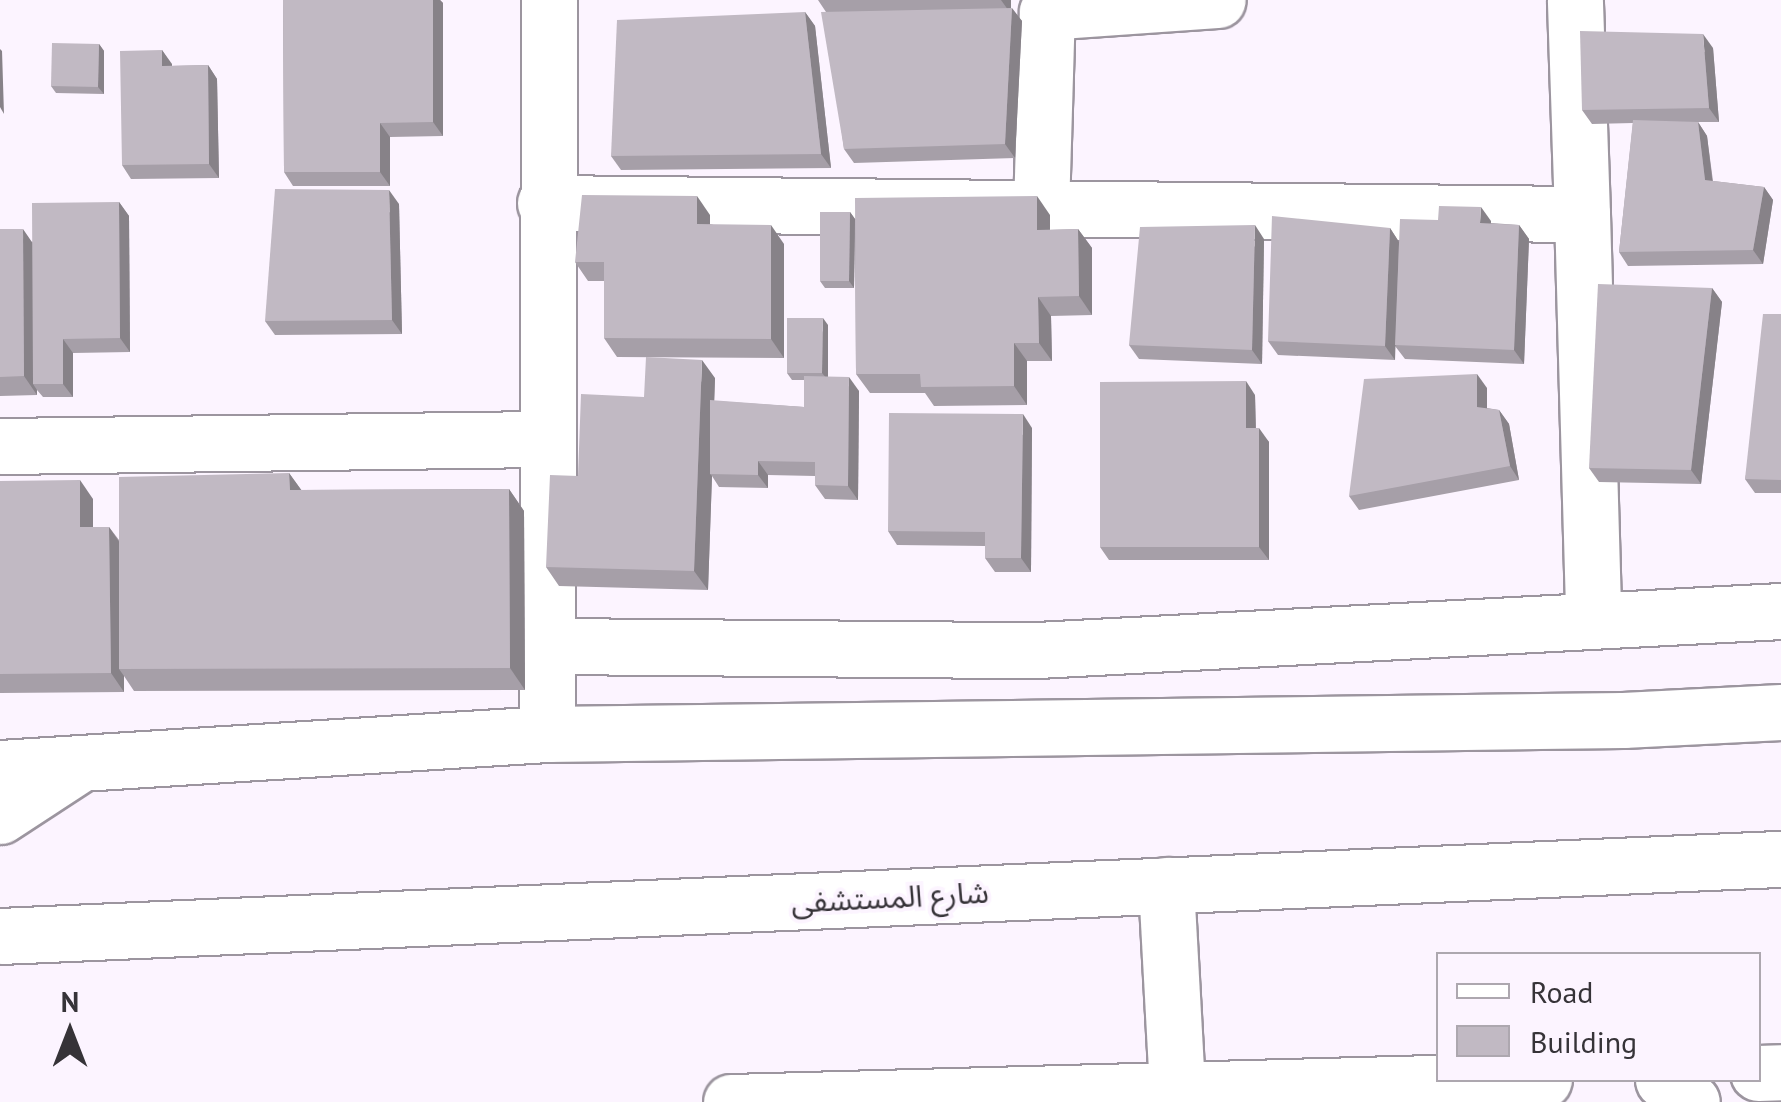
<!DOCTYPE html>
<meta charset="utf-8">
<style>
body{margin:0}
#map{position:relative;width:1781px;height:1102px;overflow:hidden;background:#fcf4ff;font-family:"PT Sans","Noto Sans Arabic",sans-serif}
div>[style]{position:absolute}
[style*='--x']{left:calc(var(--x)*1px);top:calc(var(--y)*1px);width:calc(var(--w)*1px);rotate:calc(var(--a)*1deg)}
.roads{filter:drop-shadow(2px 0 #9c959f) drop-shadow(-2px 0 #9c959f) drop-shadow(0 2px #9c959f) drop-shadow(0 -2px #9c959f)}
.street>*{height:55px;margin:-27.5px;padding:0 27.5px;transform-origin:27.5px;border-radius:27.5px;background:#fff}
.primary>*{height:55px;margin:-27.5px;padding:0 27.5px;transform-origin:27.5px;border-radius:27.5px;background:#fff}
.wall>*{inset:0;background:#a69fa8}
.shaded-wall>*{inset:0;background:#878288}
.building>*{inset:0;background:#c1b9c3}
span{translate:-50% -50%;white-space:nowrap;text-align:center;line-height:1.15;-webkit-text-stroke:8px #fcf4ff;paint-order:stroke}
.street-label{font-size:30px;color:#363338}
.legend{position:absolute;left:1436px;top:952px;width:325px;height:130px;box-sizing:border-box;background:#fcf4ff;border:2px solid #ada7af;margin:0;padding:12px 18px;list-style:none;font-size:30px;color:#363338}
.legend li{display:flex;align-items:center;gap:20px;height:50px}
.legend b{width:50px;border:2px solid #ada7af}
.north{position:absolute;left:20px;top:982px;width:100px;height:100px;-webkit-text-stroke:8px #fcf4ff;paint-order:stroke;rotate:0deg;font-size:28px;font-weight:700;line-height:40px;text-align:center;color:#363338}
.north::after{content:'';display:block;margin:auto;width:35px;height:45px;background:#363338;clip-path:polygon(50% 0,100% 100%,50% 72%,0 100%)}
</style>
<div id="map">
<div class="roads">
<div class="street">
<div style="--x:545;--y:203;--w:1037;--a:0.61"></div>
<div style="--x:1582;--y:214;--w:214;--a:-91.9"></div>
<div style="--x:1041;--y:209;--w:197;--a:-88.3"></div>
<div style="--x:1047;--y:12;--w:171;--a:-4"></div>
<div style="--x:1582;--y:214;--w:406;--a:88.4"></div>
<div style="--x:0;--y:446;--w:544;--a:-0.74"></div>
<div style="--x:550;--y:646;--w:487;--a:0.5"></div>
<div style="--x:1037;--y:650;--w:745;--a:-3"></div>
<div style="--x:547;--y:734;--w:734;--a:-89.84"></div>
<div style="--x:0;--y:768;--w:548;--a:-3.56"></div>
<div style="--x:547;--y:734;--w:1076;--a:-0.75"></div>
<div style="--x:1623;--y:720;--w:158;--a:-2.9"></div>
<div style="--x:0;--y:816;--w:90;--a:-33.2"></div>
</div>
<div class="primary">
<div style="--x:1166;--y:885;--w:205;--a:86.9"></div>
<div style="--x:0;--y:936;--w:1783;--a:-2.48"></div>
<div style="--x:1758;--y:1073;--w:23;--a:-2"></div>
<div style="--x:1663;--y:1080;--w:36;--a:37"></div>
<div style="--x:731;--y:1102;--w:813;--a:-1.55"></div>
</div>
</div>
<div class="wall">
<div style="clip-path:polygon(283px 0,440px 0,443px 3px,443px 136px,390px 137px,390px 186px,293px 186px,284px 172px)"></div>
<div style="clip-path:polygon(818px 0,1011px 0,1011px 8px,1022px 21px,1015px 158px,854px 163px,844px 149px,826px 12px)"></div>
<div style="clip-path:polygon(805px 12px,815px 26px,831px 168px,621px 170px,611px 156px)"></div>
<div style="clip-path:polygon(99px 44px,104px 51px,104px 94px,56px 93px,51px 86px)"></div>
<div style="clip-path:polygon(1713px 48px,1719px 122px,1698px 122px,1707px 136px,1713px 181px,1764px 187px,1773px 200px,1763px 264px,1628px 266px,1619px 252px,1633px 123px,1592px 124px,1582px 110px)"></div>
<div style="clip-path:polygon(162px 50px,172px 66px,208px 65px,217px 79px,219px 178px,131px 179px,122px 165px)"></div>
<div style="clip-path:polygon(119px 202px,129px 216px,130px 352px,73px 353px,73px 397px,43px 397px,37px 390px,37px 395px,0 396px,0 229px,32px 242px)"></div>
<div style="clip-path:polygon(399px 204px,402px 334px,275px 335px,265px 321px)"></div>
<div style="clip-path:polygon(850px 212px,855px 219px,1050px 215px,1050px 230px,1078px 229px,1092px 248px,1092px 315px,1051px 316px,1052px 361px,1027px 361px,1027px 405px,934px 406px,925px 393px,870px 393px,856px 374px,855px 236px,854px 288px,825px 288px,820px 281px)"></div>
<div style="clip-path:polygon(710px 215px,710px 224px,784px 244px,784px 358px,617px 357px,604px 338px,604px 281px,588px 281px,575px 262px)"></div>
<div style="clip-path:polygon(1491px 221px,1491px 223px,1519px 225px,1529px 239px,1524px 364px,1405px 359px,1395px 346px,1395px 360px,1278px 355px,1268px 341px,1390px 228px,1399px 242px)"></div>
<div style="clip-path:polygon(1264px 239px,1262px 364px,1139px 359px,1129px 345px)"></div>
<div style="clip-path:polygon(1712px 288px,1722px 302px,1701px 484px,1599px 482px,1589px 468px)"></div>
<div style="clip-path:polygon(1781px 314px,1781px 493px,1755px 493px,1745px 479px)"></div>
<div style="clip-path:polygon(828px 325px,828px 377px,859px 391px,858px 500px,825px 499px,815px 485px,815px 476px,768px 475px,768px 488px,719px 487px,712px 476px,708px 590px,559px 586px,546px 567px,578px 476px,644px 397px,715px 378px,714px 401px,804px 407px,804px 380px,792px 380px,787px 373px)"></div>
<div style="clip-path:polygon(1487px 388px,1487px 408px,1499px 410px,1509px 424px,1519px 480px,1359px 510px,1349px 496px)"></div>
<div style="clip-path:polygon(1255px 395px,1256px 428px,1269px 442px,1269px 560px,1109px 560px,1100px 547px)"></div>
<div style="clip-path:polygon(1032px 428px,1031px 572px,995px 572px,985px 558px,985px 546px,897px 545px,888px 531px)"></div>
<div style="clip-path:polygon(289px 473px,301px 490px,509px 489px,524px 511px,525px 690px,134px 691px,124px 676px,124px 692px,0 693px,0 481px,93px 499px,93px 527px,109px 527px,119px 540px)"></div>
</div>
<div class="shaded-wall">
<div style="clip-path:polygon(433px 0,440px 0,443px 3px,443px 136px,433px 122px)"></div>
<div style="clip-path:polygon(1001px 0,1011px 0,1011px 14px)"></div>
<div style="clip-path:polygon(1012px 8px,1022px 21px,1015px 158px,1005px 144px)"></div>
<div style="clip-path:polygon(805px 12px,815px 26px,831px 168px,821px 154px)"></div>
<div style="clip-path:polygon(1703px 34px,1713px 48px,1719px 122px,1709px 108px)"></div>
<div style="clip-path:polygon(99px 44px,104px 51px,104px 94px,98px 87px)"></div>
<div style="clip-path:polygon(0 49px,2px 51px,4px 114px,0 107px)"></div>
<div style="clip-path:polygon(162px 50px,172px 64px,172px 80px,162px 66px)"></div>
<div style="clip-path:polygon(208px 65px,217px 79px,219px 178px,209px 164px)"></div>
<div style="clip-path:polygon(1698px 122px,1707px 136px,1714px 194px,1705px 180px)"></div>
<div style="clip-path:polygon(380px 123px,390px 137px,390px 186px,380px 172px)"></div>
<div style="clip-path:polygon(1764px 187px,1773px 200px,1763px 264px,1753px 250px)"></div>
<div style="clip-path:polygon(389px 190px,399px 204px,402px 334px,392px 320px)"></div>
<div style="clip-path:polygon(697px 196px,710px 215px,710px 243px,697px 224px)"></div>
<div style="clip-path:polygon(1037px 196px,1050px 215px,1050px 249px,1037px 230px)"></div>
<div style="clip-path:polygon(119px 202px,129px 216px,130px 352px,120px 338px)"></div>
<div style="clip-path:polygon(1481px 207px,1491px 221px,1490px 236px,1480px 223px)"></div>
<div style="clip-path:polygon(850px 212px,855px 219px,854px 288px,849px 281px)"></div>
<div style="clip-path:polygon(771px 225px,784px 244px,784px 358px,771px 339px)"></div>
<div style="clip-path:polygon(1255px 225px,1264px 239px,1262px 364px,1252px 350px)"></div>
<div style="clip-path:polygon(1519px 225px,1529px 239px,1524px 364px,1514px 350px)"></div>
<div style="clip-path:polygon(1390px 228px,1399px 242px,1395px 360px,1385px 346px)"></div>
<div style="clip-path:polygon(23px 229px,36px 248px,33px 384px,37px 390px,37px 395px,24px 376px)"></div>
<div style="clip-path:polygon(1078px 229px,1092px 248px,1092px 315px,1079px 296px)"></div>
<div style="clip-path:polygon(1712px 288px,1722px 302px,1701px 484px,1691px 470px)"></div>
<div style="clip-path:polygon(1038px 297px,1051px 316px,1052px 361px,1039px 343px)"></div>
<div style="clip-path:polygon(823px 318px,828px 325px,828px 380px,822px 373px)"></div>
<div style="clip-path:polygon(63px 339px,73px 353px,73px 397px,63px 384px)"></div>
<div style="clip-path:polygon(1014px 343px,1027px 361px,1027px 405px,1014px 386px)"></div>
<div style="clip-path:polygon(702px 360px,715px 378px,712px 474px,710px 474px,712px 476px,708px 590px,694px 571px)"></div>
<div style="clip-path:polygon(1477px 374px,1487px 388px,1487px 421px,1477px 407px)"></div>
<div style="clip-path:polygon(849px 377px,859px 391px,858px 500px,848px 486px)"></div>
<div style="clip-path:polygon(1246px 381px,1255px 395px,1256px 442px,1246px 428px)"></div>
<div style="clip-path:polygon(1499px 410px,1509px 424px,1519px 480px,1510px 466px)"></div>
<div style="clip-path:polygon(1023px 414px,1032px 428px,1031px 572px,1021px 558px)"></div>
<div style="clip-path:polygon(1259px 428px,1269px 442px,1269px 560px,1259px 547px)"></div>
<div style="clip-path:polygon(758px 461px,768px 475px,768px 488px,758px 475px)"></div>
<div style="clip-path:polygon(289px 473px,305px 495px,290px 490px)"></div>
<div style="clip-path:polygon(80px 480px,93px 499px,93px 546px,80px 527px)"></div>
<div style="clip-path:polygon(509px 489px,524px 511px,525px 690px,510px 668px)"></div>
<div style="clip-path:polygon(109px 527px,122px 546px,119px 669px,124px 676px,124px 692px,111px 673px)"></div>
</div>
<div class="building">
<div style="clip-path:polygon(283px 0,433px 0,433px 122px,380px 123px,380px 172px,284px 172px)"></div>
<div style="clip-path:polygon(1012px 8px,1005px 144px,844px 149px,821px 12px)"></div>
<div style="clip-path:polygon(805px 12px,821px 154px,611px 156px,617px 20px)"></div>
<div style="clip-path:polygon(1580px 31px,1703px 34px,1709px 108px,1582px 110px)"></div>
<div style="clip-path:polygon(52px 43px,99px 44px,98px 87px,51px 86px)"></div>
<div style="clip-path:polygon(162px 50px,162px 66px,208px 65px,209px 164px,122px 165px,120px 51px)"></div>
<div style="clip-path:polygon(1633px 120px,1698px 122px,1705px 180px,1764px 187px,1753px 250px,1619px 252px)"></div>
<div style="clip-path:polygon(275px 189px,389px 190px,392px 320px,265px 321px)"></div>
<div style="clip-path:polygon(582px 195px,697px 196px,697px 224px,771px 225px,771px 339px,604px 338px,604px 262px,575px 262px)"></div>
<div style="clip-path:polygon(1037px 196px,1037px 230px,1078px 229px,1079px 296px,1038px 297px,1039px 343px,1014px 343px,1014px 386px,921px 387px,920px 374px,856px 374px,855px 198px)"></div>
<div style="clip-path:polygon(119px 202px,120px 338px,63px 339px,63px 384px,33px 384px,32px 203px)"></div>
<div style="clip-path:polygon(1439px 206px,1481px 207px,1480px 223px,1519px 225px,1514px 350px,1395px 345px,1400px 219px,1438px 220px)"></div>
<div style="clip-path:polygon(820px 212px,850px 212px,849px 281px,820px 281px)"></div>
<div style="clip-path:polygon(1272px 216px,1390px 228px,1385px 346px,1268px 341px)"></div>
<div style="clip-path:polygon(1255px 225px,1252px 350px,1129px 345px,1140px 227px)"></div>
<div style="clip-path:polygon(0 229px,23px 229px,24px 376px,0 377px)"></div>
<div style="clip-path:polygon(1598px 284px,1712px 288px,1691px 470px,1589px 468px)"></div>
<div style="clip-path:polygon(1763px 314px,1781px 314px,1781px 480px,1745px 479px)"></div>
<div style="clip-path:polygon(787px 318px,823px 318px,822px 373px,787px 373px)"></div>
<div style="clip-path:polygon(646px 357px,702px 360px,694px 571px,546px 567px,550px 475px,578px 476px,581px 394px,644px 397px)"></div>
<div style="clip-path:polygon(1477px 374px,1477px 407px,1499px 410px,1510px 466px,1349px 496px,1364px 379px)"></div>
<div style="clip-path:polygon(804px 376px,849px 377px,848px 486px,815px 485px,815px 462px,758px 461px,758px 475px,710px 474px,710px 400px,804px 407px)"></div>
<div style="clip-path:polygon(1246px 381px,1246px 428px,1259px 428px,1259px 547px,1100px 547px,1100px 382px)"></div>
<div style="clip-path:polygon(889px 413px,1023px 414px,1021px 558px,985px 558px,985px 532px,888px 531px)"></div>
<div style="clip-path:polygon(289px 473px,290px 490px,509px 489px,510px 668px,119px 669px,119px 477px)"></div>
<div style="clip-path:polygon(80px 480px,80px 527px,109px 527px,111px 673px,0 674px,0 481px)"></div>
</div>
<div class="street-label">
<span style="left:890px;top:897px;rotate:-3deg">شارع المستشفى</span>
</div>
<ul class="legend">
<li><b style="height:12px;background:#fff"></b>Road</li>
<li><b style="height:28px;background:#c1b9c3"></b>Building</li>
</ul>
<div class="north">N</div>
</div>
